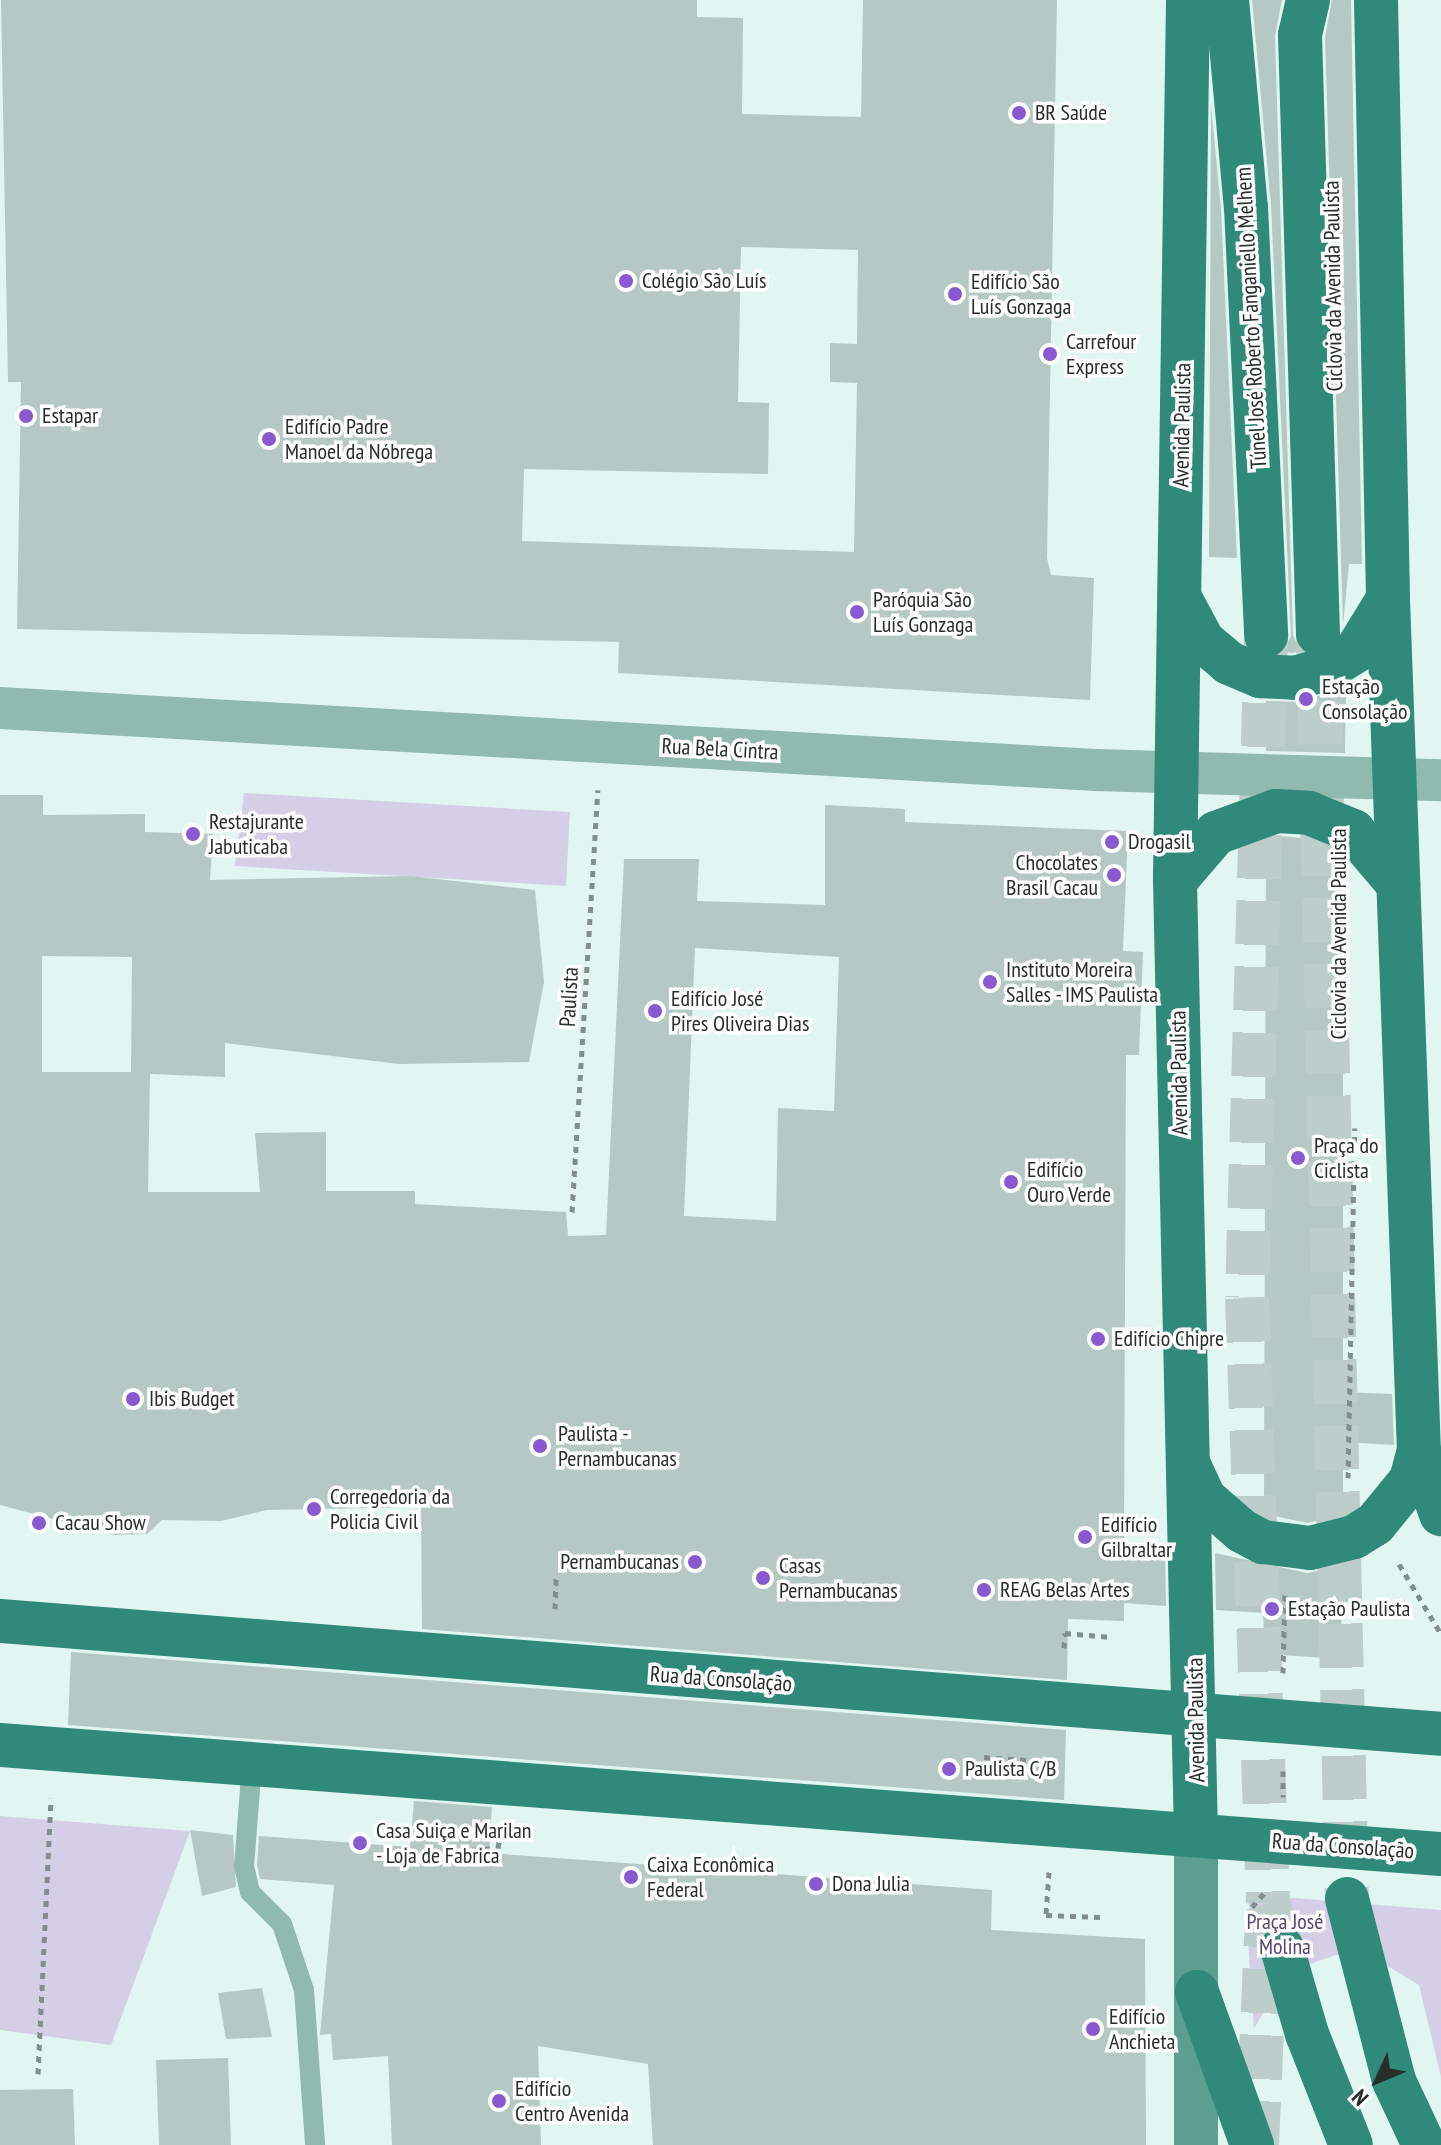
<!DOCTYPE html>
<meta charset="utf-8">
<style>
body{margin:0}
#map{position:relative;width:1441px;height:2145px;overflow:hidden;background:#e2f6f1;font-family:"PT Sans Narrow",sans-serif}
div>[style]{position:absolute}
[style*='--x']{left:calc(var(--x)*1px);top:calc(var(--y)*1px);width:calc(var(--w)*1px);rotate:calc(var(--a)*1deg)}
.green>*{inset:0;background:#d5cee7}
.building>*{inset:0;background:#b5c8c3}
.primary-tunnel>*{height:44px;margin-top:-22px;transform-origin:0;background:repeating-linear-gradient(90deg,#bdceca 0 44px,transparent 0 66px)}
.path>*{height:5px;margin-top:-2.5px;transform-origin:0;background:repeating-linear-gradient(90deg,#818e8b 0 6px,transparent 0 12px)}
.service>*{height:20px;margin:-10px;padding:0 10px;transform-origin:10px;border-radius:10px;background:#90baaf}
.minor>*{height:42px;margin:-21px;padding:0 21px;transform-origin:21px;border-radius:21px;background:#90baaf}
.secondary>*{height:44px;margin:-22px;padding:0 22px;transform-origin:22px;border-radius:22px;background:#5c9e90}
.primary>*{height:44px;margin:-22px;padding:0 22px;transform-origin:22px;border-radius:22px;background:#2f8a79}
.dots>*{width:22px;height:22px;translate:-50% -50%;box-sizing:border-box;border:4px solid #fefefe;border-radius:50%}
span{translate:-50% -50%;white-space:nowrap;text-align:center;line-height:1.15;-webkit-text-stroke:7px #fefefe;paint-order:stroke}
.poi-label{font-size:22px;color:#272e2c}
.left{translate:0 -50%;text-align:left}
.right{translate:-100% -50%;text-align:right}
.street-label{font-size:22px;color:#272e2c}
.park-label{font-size:22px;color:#564774}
.north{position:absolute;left:1337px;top:2041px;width:80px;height:80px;-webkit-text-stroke:6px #fefefe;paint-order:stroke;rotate:226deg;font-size:22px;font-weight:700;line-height:32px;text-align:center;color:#272e2c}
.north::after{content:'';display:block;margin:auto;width:28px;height:36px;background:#272e2c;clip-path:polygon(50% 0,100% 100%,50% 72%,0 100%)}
</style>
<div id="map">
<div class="green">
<div style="clip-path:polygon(244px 793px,570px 812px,566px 886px,235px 866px)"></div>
<div style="clip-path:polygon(0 1816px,190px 1831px,111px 2045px,0 2030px)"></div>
<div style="clip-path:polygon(1257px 1895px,1441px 1910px,1441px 2077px,1419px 1985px,1373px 1957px,1336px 1955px,1301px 1967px,1277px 1987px,1254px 2029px,1248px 1941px,1249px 1904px)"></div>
</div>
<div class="building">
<div style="clip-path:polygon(evenodd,1px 0,697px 0,697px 17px,743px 18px,742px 114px,861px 117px,863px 0,1057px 0,1047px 558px,1051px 575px,1094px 578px,1090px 700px,618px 673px,619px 642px,17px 629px,21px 382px,8px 382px,1px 0,741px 247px,858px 250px,857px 344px,830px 343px,830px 382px,857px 383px,854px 552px,522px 541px,524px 469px,768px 474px,769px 403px,738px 402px,741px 247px)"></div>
<div style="clip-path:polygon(1252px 0,1282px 0,1275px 36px,1293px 635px,1300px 651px,1292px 653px,1284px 652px,1291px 635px,1271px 206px)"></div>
<div style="clip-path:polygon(1332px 0,1351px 0,1362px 564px,1349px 564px,1343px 625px,1325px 37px)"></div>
<div style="clip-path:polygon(1211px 104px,1221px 209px,1237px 558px,1209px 557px)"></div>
<div style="clip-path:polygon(1346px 686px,1345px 753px,1266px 751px,1266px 701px,1301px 702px)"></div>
<div style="clip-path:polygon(evenodd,0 795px,43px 795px,43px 815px,145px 814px,145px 832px,213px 834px,210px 880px,410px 876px,535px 890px,544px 982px,529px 1062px,399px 1064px,225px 1043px,225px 1077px,150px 1074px,148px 1192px,260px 1192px,255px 1133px,326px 1132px,326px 1191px,415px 1191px,415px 1204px,566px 1212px,568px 1236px,606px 1235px,624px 859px,699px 859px,697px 901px,825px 905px,825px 805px,905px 809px,905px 822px,1128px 831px,1123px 951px,1143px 952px,1139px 1055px,1126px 1055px,1124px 1548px,1165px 1550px,1166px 1606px,1124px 1603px,1124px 1621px,1068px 1619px,1067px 1680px,422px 1629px,421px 1507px,267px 1510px,221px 1521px,162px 1520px,147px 1534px,114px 1535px,0 1505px,0 795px,695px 948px,839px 957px,834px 1111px,778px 1108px,776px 1221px,684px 1216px,695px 948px,0 795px,42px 956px,132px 957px,131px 1072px,42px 1072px,42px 956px)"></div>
<div style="clip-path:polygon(1280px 836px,1303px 838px,1343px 858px,1343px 1392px,1392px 1394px,1394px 1445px,1343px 1442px,1343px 1514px,1308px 1523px,1264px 1514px,1266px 841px)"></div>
<div style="clip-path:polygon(1215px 1553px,1307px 1573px,1342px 1566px,1341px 1659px,1265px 1654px,1263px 1613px,1216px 1610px)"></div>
<div style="clip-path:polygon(71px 1652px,1066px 1730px,1064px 1800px,68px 1725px)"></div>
<div style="clip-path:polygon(414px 1801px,492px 1807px,489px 1853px,992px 1890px,991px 1930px,1145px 1939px,1146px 2145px,653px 2145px,648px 2064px,538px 2046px,541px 2145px,392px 2145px,388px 2056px,333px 2060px,331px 2034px,320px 2035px,334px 1885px,260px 1879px,257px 1865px,259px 1836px,410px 1847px)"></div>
<div style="clip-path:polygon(190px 1830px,233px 1835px,236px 1887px,202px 1896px)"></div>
<div style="clip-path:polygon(262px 1988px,272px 2037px,226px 2039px,218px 1993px)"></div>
<div style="clip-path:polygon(228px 2058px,231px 2145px,159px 2145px,156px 2060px)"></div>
<div style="clip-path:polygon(73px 2089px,75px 2145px,0 2145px,0 2090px)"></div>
</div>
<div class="primary-tunnel">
<div style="--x:1318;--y:634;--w:1265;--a:88.69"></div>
<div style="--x:1266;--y:637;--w:661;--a:91.65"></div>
<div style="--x:1247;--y:1298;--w:605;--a:88.01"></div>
<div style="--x:1268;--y:1903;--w:47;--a:72.7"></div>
<div style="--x:1257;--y:2145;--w:232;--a:-87.5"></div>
</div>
<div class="path">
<div style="--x:572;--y:1212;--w:423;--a:-86.5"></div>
<div style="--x:1348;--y:1478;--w:350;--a:-88.9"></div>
<div style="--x:1399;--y:1564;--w:82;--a:59"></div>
<div style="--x:555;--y:1609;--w:33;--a:-88"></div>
<div style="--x:1064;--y:1648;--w:15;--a:-86"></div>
<div style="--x:1065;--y:1633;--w:46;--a:5"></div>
<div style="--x:1283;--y:1673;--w:82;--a:-88.6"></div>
<div style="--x:984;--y:1757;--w:68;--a:4.2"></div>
<div style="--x:1283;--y:1771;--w:26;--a:90"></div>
<div style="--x:460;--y:1851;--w:38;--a:-5"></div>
<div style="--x:498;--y:1848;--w:18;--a:-81"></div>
<div style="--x:1049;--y:1872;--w:43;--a:94"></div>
<div style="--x:1046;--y:1915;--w:55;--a:2.1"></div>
<div style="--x:1252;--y:1907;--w:23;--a:-49"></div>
<div style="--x:38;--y:2074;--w:276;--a:-87.3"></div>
</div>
<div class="service">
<div style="--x:252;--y:1763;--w:103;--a:94.4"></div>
<div style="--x:244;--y:1866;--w:27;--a:77"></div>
<div style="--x:250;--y:1892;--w:45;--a:45"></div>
<div style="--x:282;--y:1924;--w:70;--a:71.6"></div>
<div style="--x:304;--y:1990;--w:155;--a:85.9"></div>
</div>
<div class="minor">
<div style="--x:0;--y:708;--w:1098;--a:3.24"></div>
<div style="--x:1096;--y:770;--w:345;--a:1.7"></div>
</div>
<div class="secondary">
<div style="--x:1196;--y:2145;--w:310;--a:-90"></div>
</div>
<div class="primary">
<div style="--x:1188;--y:0;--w:881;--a:90.85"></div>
<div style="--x:1175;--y:881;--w:954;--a:88.74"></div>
<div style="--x:1227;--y:0;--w:208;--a:84.8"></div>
<div style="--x:1246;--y:207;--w:429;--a:87.3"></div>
<div style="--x:1308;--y:0;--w:36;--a:103"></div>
<div style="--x:1300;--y:35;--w:599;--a:88.28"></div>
<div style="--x:1376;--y:0;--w:599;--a:88.85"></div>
<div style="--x:1388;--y:599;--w:853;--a:87.92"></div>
<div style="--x:1419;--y:1451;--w:67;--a:70.8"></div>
<div style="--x:1180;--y:598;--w:49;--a:61.9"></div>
<div style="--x:1203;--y:641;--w:34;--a:40"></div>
<div style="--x:1229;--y:663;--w:34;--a:23"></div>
<div style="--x:1260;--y:676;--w:35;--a:3"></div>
<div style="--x:1295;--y:678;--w:33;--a:-16"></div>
<div style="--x:1327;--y:669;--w:34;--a:-32"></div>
<div style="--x:1356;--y:651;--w:61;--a:-58.4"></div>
<div style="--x:1175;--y:881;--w:63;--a:-49.5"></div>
<div style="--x:1216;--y:833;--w:64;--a:-20.1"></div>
<div style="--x:1276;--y:811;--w:33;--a:3"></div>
<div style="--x:1309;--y:813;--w:48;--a:22.2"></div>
<div style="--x:1353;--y:831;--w:70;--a:49.7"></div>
<div style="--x:1188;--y:1463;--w:40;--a:65"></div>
<div style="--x:1205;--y:1499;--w:49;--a:40.9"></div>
<div style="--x:1242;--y:1531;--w:24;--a:28"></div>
<div style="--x:1263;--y:1542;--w:47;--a:7.3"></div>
<div style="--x:1310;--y:1548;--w:45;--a:-14"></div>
<div style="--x:1354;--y:1537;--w:25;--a:-32"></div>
<div style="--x:1375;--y:1524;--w:57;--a:-50.7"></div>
<div style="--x:1411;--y:1480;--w:30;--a:-75"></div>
<div style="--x:0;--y:1621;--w:1445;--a:4.48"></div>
<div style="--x:0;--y:1745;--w:1445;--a:4.33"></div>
<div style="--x:1347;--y:1899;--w:188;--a:75.5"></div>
<div style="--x:1394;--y:2081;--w:71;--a:64.9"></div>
<div style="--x:1282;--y:1948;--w:90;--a:73.8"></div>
<div style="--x:1307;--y:2034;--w:119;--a:68.4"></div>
<div style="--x:1197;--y:1992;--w:163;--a:70.2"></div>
</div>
<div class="dots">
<div style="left:1019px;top:113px;background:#8959d2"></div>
<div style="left:626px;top:281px;background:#8959d2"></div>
<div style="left:955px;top:294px;background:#8959d2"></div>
<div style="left:1050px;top:354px;background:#8959d2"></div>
<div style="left:26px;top:416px;background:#8959d2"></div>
<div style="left:269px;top:439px;background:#8959d2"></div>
<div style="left:857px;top:612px;background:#8959d2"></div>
<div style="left:1306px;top:699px;background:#8959d2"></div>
<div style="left:193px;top:834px;background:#8959d2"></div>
<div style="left:1112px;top:842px;background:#8959d2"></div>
<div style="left:1114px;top:875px;background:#8959d2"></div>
<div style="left:990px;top:982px;background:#8959d2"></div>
<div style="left:655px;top:1011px;background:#8959d2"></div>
<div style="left:1298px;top:1158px;background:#8959d2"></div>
<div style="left:1011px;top:1182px;background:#8959d2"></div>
<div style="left:1098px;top:1339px;background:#8959d2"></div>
<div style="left:133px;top:1399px;background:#8959d2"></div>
<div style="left:540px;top:1446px;background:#8959d2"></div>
<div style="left:314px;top:1509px;background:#8959d2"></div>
<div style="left:39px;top:1523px;background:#8959d2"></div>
<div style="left:1085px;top:1537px;background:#8959d2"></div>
<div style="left:695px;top:1562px;background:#8959d2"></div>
<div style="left:763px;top:1578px;background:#8959d2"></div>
<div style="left:984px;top:1590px;background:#8959d2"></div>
<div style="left:1272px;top:1609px;background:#8959d2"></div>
<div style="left:949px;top:1769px;background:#8959d2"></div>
<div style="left:360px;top:1843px;background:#8959d2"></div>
<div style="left:631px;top:1877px;background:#8959d2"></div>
<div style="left:816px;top:1884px;background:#8959d2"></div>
<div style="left:1093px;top:2029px;background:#8959d2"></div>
<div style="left:499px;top:2101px;background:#8959d2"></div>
</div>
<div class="poi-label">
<span class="left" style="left:1035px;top:113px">BR Saúde</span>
<span class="left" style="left:642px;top:281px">Colégio São Luís</span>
<span class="left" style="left:971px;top:294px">Edifício São<br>Luís Gonzaga</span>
<span class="left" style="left:1066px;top:354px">Carrefour<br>Express</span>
<span class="left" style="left:42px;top:416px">Estapar</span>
<span class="left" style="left:285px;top:439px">Edifício Padre<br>Manoel da Nóbrega</span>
<span class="left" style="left:873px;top:612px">Paróquia São<br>Luís Gonzaga</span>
<span class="left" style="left:1322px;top:699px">Estação<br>Consolação</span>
<span class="left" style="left:209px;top:834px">Restajurante<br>Jabuticaba</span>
<span class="left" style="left:1128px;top:842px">Drogasil</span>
<span class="right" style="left:1098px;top:875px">Chocolates<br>Brasil Cacau</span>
<span class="left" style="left:1006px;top:982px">Instituto Moreira<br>Salles - IMS Paulista</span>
<span class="left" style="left:671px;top:1011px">Edifício José<br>Pires Oliveira Dias</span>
<span class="left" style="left:1314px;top:1158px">Praça do<br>Ciclista</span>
<span class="left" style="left:1027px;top:1182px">Edifício<br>Ouro Verde</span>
<span class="left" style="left:1114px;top:1339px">Edifício Chipre</span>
<span class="left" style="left:149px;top:1399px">Ibis Budget</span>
<span class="left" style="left:558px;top:1446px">Paulista -<br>Pernambucanas</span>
<span class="left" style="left:330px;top:1509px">Corregedoria da<br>Policia Civil</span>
<span class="left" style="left:55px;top:1523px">Cacau Show</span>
<span class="left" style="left:1101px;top:1537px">Edifício<br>Gilbraltar</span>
<span class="right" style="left:679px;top:1562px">Pernambucanas</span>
<span class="left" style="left:779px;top:1578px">Casas<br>Pernambucanas</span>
<span class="left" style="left:1000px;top:1590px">REAG Belas Artes</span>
<span class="left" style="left:1288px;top:1609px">Estação Paulista</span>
<span class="left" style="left:965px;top:1769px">Paulista C/B</span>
<span class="left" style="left:376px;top:1843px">Casa Suiça e Marilan<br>- Loja de Fabrica</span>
<span class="left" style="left:647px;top:1877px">Caixa Econômica<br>Federal</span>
<span class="left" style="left:832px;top:1884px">Dona Julia</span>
<span class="left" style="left:1109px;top:2029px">Edifício<br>Anchieta</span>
<span class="left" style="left:515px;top:2101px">Edifício<br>Centro Avenida</span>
</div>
<div class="street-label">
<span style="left:1333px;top:286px;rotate:-91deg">Ciclovia da Avenida Paulista</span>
<span style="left:1251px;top:318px;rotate:-93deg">Túnel José Roberto Fanganiello Melhem</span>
<span style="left:1182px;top:425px;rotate:-89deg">Avenida Paulista</span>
<span style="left:720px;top:749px;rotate:3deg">Rua Bela Cintra</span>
<span style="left:1339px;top:934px;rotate:-90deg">Ciclovia da Avenida Paulista</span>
<span style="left:569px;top:997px;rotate:-87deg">Paulista</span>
<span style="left:1179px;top:1073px;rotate:-91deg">Avenida Paulista</span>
<span style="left:721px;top:1679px;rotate:4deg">Rua da Consolação</span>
<span style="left:1196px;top:1720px;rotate:-91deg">Avenida Paulista</span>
<span style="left:1343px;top:1846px;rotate:4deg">Rua da Consolação</span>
</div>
<div class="park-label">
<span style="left:1285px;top:1934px">Praça José<br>Molina</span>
</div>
<div class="north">N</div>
</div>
